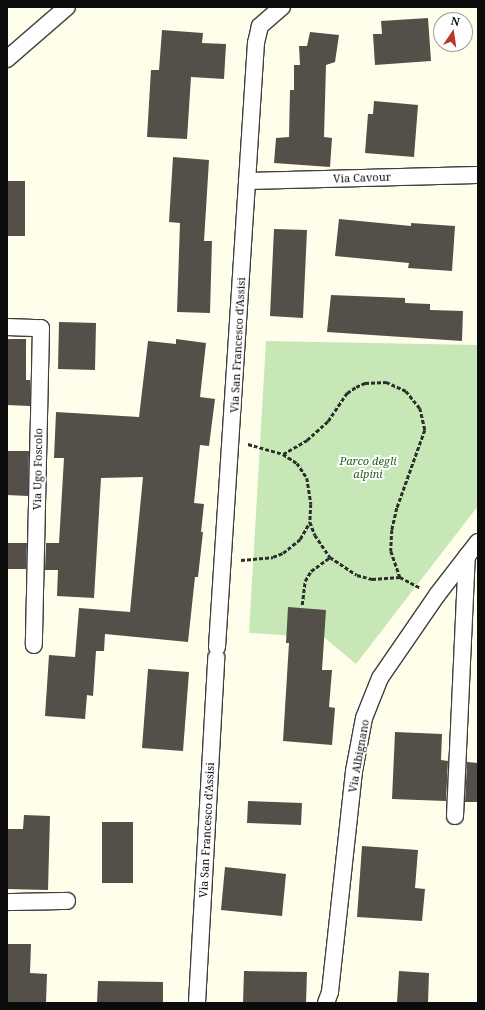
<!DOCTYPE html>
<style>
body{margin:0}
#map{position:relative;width:485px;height:1010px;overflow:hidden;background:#fffeeb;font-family:"Noto Serif",serif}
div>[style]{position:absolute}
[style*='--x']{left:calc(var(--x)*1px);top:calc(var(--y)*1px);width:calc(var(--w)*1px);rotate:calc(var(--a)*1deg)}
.green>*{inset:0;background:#c7e8b6}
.building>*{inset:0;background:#544f48}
.path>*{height:2.5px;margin-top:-1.25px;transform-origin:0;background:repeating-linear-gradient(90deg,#2e2e2e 0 4px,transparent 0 6px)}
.roads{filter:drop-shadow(1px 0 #3f3f3f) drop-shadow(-1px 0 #3f3f3f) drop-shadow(0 1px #3f3f3f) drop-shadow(0 -1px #3f3f3f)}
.street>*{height:16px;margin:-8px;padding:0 8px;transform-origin:8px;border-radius:8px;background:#fff}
span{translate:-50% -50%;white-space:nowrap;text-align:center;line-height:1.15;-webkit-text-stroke:4px #fff;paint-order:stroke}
.street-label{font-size:11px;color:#0c0c0c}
.park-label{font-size:11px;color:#20621e;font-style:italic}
.frame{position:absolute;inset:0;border:8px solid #0c0c0c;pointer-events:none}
.north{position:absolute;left:433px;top:12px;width:40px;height:40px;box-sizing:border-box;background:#fff;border:1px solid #9e9e9e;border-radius:50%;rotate:13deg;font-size:11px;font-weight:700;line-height:16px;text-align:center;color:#0c0c0c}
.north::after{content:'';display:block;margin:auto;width:14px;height:18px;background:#b93927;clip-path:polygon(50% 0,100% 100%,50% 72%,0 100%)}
</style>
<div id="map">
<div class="green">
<div style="clip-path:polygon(266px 341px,478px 345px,478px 506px,356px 664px,325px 638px,249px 633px)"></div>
</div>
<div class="building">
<div style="clip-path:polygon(428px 18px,431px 61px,375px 65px,373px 34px,382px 34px,381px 21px)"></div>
<div style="clip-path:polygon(162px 30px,203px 33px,202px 43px,226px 44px,224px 79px,191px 77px,187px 139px,147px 137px,151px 70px,159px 70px)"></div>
<div style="clip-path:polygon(310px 32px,339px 35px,335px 62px,326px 65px,324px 137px,332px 138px,330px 167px,274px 163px,276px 138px,289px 137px,290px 90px,294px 90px,294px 65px,300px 65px,299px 46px,307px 46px)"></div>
<div style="clip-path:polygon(374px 101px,418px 105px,414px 157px,365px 153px,368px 114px,373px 114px)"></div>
<div style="clip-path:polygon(173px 157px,209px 160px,204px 241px,212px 241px,210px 313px,177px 312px,180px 223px,169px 222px)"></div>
<div style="clip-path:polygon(7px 181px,25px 181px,25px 236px,7px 236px)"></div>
<div style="clip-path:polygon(339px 219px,411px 226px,411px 223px,455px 226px,452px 271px,408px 268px,409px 263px,335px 256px)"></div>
<div style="clip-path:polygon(274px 229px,307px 230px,303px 318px,270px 316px)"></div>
<div style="clip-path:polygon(331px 295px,405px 298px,405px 303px,430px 304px,430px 310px,463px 311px,462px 341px,327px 332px)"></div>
<div style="clip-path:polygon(59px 322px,96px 323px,95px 370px,58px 369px)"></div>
<div style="clip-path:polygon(7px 339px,26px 339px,26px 380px,30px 380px,30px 406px,7px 405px)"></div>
<div style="clip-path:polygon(176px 339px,206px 343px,200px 397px,215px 399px,209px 446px,200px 445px,194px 503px,204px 504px,201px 532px,203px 532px,198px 577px,195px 577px,188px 642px,105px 634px,104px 651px,96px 651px,93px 696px,87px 695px,85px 719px,45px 716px,49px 655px,75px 657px,79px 608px,130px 612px,143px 477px,101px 478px,94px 598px,57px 596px,58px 570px,45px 570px,46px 543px,59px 543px,64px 458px,54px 458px,56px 412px,139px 417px,148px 341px,176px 344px)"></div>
<div style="clip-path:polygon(7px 451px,29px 451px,28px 496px,7px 495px)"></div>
<div style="clip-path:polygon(7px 543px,27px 543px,26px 569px,7px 569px)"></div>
<div style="clip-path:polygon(288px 607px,326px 610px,322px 670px,332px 670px,329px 707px,335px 708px,332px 745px,283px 741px,289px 643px,286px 643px)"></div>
<div style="clip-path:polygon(148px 669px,189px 672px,183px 751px,142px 748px)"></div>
<div style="clip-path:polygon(395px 732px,442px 734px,441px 760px,448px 761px,446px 801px,392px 799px)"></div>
<div style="clip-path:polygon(467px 762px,478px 763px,478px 802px,465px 802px)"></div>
<div style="clip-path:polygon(248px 801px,302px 803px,301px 825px,247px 823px)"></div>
<div style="clip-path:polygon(24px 815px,50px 816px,48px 890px,7px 889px,7px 829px,23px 829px)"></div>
<div style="clip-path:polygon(102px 822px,133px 822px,133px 883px,102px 883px)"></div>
<div style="clip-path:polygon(362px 846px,418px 850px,415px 888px,425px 889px,422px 921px,357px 917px)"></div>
<div style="clip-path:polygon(225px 867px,286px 874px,282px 916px,221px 910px)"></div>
<div style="clip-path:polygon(7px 944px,31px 944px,30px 973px,47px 974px,46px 1003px,7px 1003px)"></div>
<div style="clip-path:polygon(244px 971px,307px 972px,306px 1003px,243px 1003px)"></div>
<div style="clip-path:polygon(399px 971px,429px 973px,428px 1003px,397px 1003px)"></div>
<div style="clip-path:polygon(98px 981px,163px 982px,163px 1003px,97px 1003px)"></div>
</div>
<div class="path">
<div style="--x:248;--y:444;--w:36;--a:16"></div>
<div style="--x:283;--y:454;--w:28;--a:-30"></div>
<div style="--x:307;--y:440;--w:28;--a:-42"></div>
<div style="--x:328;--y:421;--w:34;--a:-56"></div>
<div style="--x:347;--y:393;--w:11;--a:-34"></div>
<div style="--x:356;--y:387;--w:10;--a:-24"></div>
<div style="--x:365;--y:383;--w:21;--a:-3"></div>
<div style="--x:386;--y:382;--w:22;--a:24"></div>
<div style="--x:406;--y:391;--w:22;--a:51"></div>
<div style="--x:420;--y:408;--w:23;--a:77"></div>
<div style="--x:425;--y:430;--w:83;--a:109.7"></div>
<div style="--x:397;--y:508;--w:23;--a:103"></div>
<div style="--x:392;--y:530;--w:21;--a:93"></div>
<div style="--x:391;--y:551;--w:28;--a:71"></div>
<div style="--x:400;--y:577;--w:24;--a:28"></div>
<div style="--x:283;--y:454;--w:17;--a:33"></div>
<div style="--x:297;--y:463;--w:18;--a:56"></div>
<div style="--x:307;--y:478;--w:26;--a:81"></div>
<div style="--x:311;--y:504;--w:18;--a:93"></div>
<div style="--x:310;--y:522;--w:14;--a:69"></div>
<div style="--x:315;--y:535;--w:27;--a:56"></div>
<div style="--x:330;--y:557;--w:32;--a:34"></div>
<div style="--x:357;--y:575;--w:16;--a:15"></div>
<div style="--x:372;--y:579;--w:28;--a:-4"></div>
<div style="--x:241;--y:560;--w:32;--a:-5"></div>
<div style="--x:273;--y:557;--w:11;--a:-22"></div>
<div style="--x:283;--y:553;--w:22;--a:-39"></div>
<div style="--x:300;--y:539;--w:20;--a:-60"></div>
<div style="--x:302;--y:605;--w:24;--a:-83"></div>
<div style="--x:305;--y:581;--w:12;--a:-59"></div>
<div style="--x:311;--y:571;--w:24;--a:-36"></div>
</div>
<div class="roads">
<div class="street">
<div style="--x:7;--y:59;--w:79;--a:-40.9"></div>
<div style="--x:247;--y:181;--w:231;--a:-1.5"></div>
<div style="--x:7;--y:327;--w:34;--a:2"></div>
<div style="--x:41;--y:328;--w:317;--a:91.3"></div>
<div style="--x:217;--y:647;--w:605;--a:-86.31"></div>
<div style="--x:256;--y:43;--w:17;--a:-77"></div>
<div style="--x:260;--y:26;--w:29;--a:-41"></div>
<div style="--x:455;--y:816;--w:260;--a:-87.4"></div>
<div style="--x:7;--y:902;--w:60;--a:-1"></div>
<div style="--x:197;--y:1003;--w:346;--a:-86.8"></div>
<div style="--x:326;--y:1003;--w:12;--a:-70"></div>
<div style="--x:330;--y:992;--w:222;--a:-83.8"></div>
<div style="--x:354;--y:771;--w:54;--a:-79.3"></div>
<div style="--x:364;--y:718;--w:43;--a:-68.2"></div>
<div style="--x:380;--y:678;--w:101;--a:-55.5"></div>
<div style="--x:437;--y:595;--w:67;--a:-52.3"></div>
</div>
</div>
<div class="street-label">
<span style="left:362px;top:178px;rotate:-2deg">Via Cavour</span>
<span style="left:238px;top:345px;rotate:-87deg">Via San Francesco d'Assisi</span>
<span style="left:38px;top:469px;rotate:-89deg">Via Ugo Foscolo</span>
<span style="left:359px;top:756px;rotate:-80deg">Via Albignano</span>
<span style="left:207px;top:830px;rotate:-87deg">Via San Francesco d'Assisi</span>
</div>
<div class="park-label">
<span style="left:368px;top:468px">Parco degli<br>alpini</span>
</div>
<div class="frame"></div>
<div class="north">N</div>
</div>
